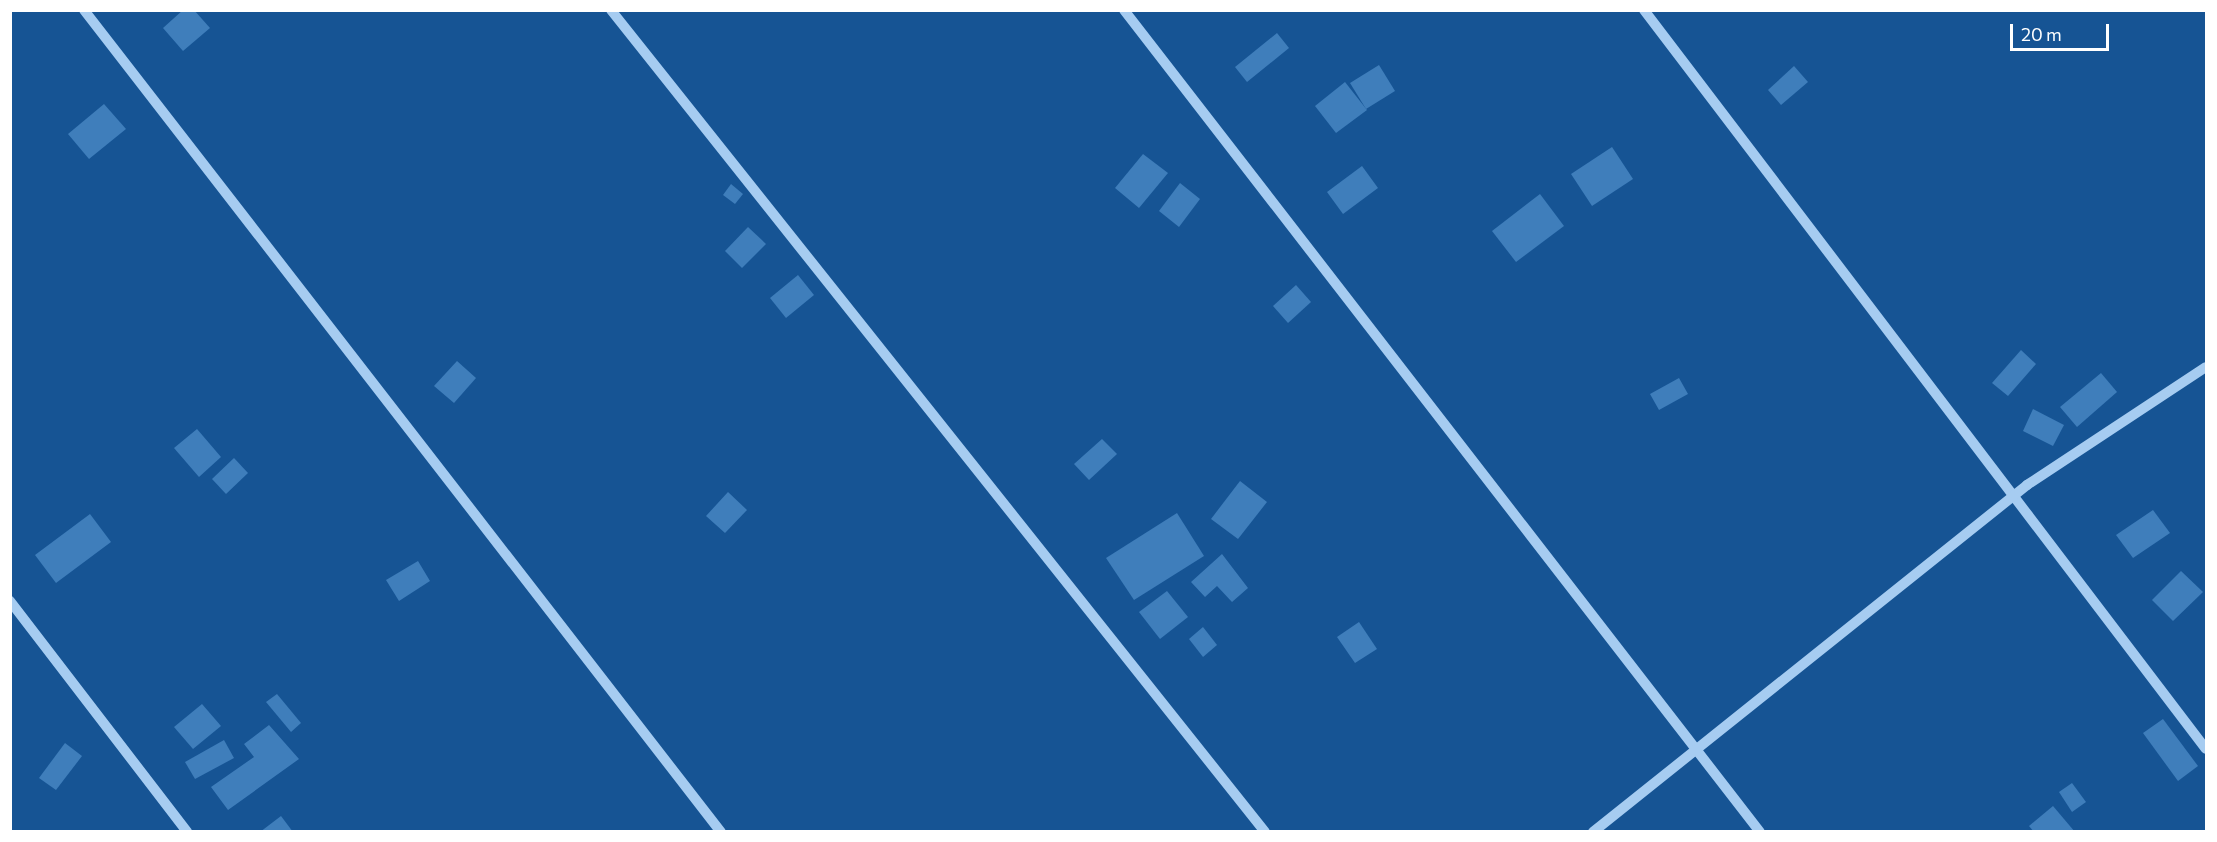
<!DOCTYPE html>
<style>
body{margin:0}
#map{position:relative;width:2217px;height:842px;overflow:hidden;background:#165494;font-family:Commissioner,sans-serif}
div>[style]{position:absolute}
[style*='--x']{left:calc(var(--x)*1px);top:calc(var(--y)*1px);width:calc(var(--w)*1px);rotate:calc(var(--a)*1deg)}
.building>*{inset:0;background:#3f7ebb}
.minor>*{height:10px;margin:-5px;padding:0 5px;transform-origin:5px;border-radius:5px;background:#a6ccf1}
span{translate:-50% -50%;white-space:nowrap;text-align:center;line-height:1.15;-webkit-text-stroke:4.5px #165494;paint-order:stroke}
.frame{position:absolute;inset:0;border:12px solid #fff;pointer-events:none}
.scale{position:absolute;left:2010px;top:24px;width:99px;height:27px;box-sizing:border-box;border:3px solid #fff;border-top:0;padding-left:8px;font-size:18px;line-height:21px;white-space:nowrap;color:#fff;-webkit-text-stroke:4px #165494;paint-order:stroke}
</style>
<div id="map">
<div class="building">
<div style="clip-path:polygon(183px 10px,194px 10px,210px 28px,183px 51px,163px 28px)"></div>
<div style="clip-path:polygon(1277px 33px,1289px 48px,1247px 82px,1235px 67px)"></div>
<div style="clip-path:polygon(1379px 65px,1395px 91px,1366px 109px,1350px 83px)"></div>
<div style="clip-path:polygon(1794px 66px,1808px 82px,1781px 105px,1768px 90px)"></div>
<div style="clip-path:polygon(1345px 82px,1367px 110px,1336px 133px,1315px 106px)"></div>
<div style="clip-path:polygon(104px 104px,126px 129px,89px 159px,68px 134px)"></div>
<div style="clip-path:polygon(1612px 147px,1633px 179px,1592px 206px,1571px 174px)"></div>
<div style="clip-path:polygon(1143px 154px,1168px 173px,1139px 208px,1115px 188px)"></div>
<div style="clip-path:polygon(1362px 166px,1378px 188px,1343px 214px,1327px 192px)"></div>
<div style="clip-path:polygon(1180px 183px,1200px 199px,1179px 227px,1159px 211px)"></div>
<div style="clip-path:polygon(731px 184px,743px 194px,735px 204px,723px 195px)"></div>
<div style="clip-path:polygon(1540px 194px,1564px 226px,1516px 262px,1492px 231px)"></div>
<div style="clip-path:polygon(748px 227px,766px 244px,742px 268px,725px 251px)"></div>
<div style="clip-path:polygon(798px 275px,814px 295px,786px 318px,770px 298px)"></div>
<div style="clip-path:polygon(1296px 285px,1311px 302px,1288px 323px,1273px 306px)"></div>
<div style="clip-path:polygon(2021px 350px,2036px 364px,2008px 396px,1992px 383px)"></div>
<div style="clip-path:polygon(457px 361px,476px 378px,454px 403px,434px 386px)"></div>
<div style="clip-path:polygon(2101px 373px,2117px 392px,2077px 427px,2060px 407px)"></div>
<div style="clip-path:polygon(1679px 378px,1688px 394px,1659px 410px,1650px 394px)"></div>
<div style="clip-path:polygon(2033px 409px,2064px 425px,2053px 446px,2023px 431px)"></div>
<div style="clip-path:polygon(197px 429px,221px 457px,199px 477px,174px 448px)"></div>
<div style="clip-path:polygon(1102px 439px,1117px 454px,1089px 480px,1074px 464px)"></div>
<div style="clip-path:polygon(234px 458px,248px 473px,226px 494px,212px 479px)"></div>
<div style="clip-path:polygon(1240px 481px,1267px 502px,1238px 539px,1211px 519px)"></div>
<div style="clip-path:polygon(728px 492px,747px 510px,725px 533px,706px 516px)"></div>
<div style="clip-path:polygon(2153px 510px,2170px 533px,2133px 558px,2116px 535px)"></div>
<div style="clip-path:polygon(1177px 513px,1204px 556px,1134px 600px,1106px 558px)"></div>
<div style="clip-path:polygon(90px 514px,111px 542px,56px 583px,35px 555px)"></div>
<div style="clip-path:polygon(1222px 554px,1248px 588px,1232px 602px,1217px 586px,1205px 597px,1191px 582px)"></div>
<div style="clip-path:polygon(418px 561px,430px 581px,399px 601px,386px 580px)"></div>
<div style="clip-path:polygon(2181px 571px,2203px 592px,2173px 621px,2152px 600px)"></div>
<div style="clip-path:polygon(1167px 591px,1188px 617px,1160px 639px,1139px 612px)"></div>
<div style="clip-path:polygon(1359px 622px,1377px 649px,1355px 663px,1337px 637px)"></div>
<div style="clip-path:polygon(1203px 627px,1217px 645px,1203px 657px,1189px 639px)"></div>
<div style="clip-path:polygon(277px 694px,301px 723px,291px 732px,266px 702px)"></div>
<div style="clip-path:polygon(202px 704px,221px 726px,193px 749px,174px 727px)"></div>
<div style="clip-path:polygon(2163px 719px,2198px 766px,2178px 781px,2143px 733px)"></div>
<div style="clip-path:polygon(269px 725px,299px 759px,228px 810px,211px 787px,254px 757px,244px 744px)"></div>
<div style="clip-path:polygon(224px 740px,234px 758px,195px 779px,185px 762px)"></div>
<div style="clip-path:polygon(65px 743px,82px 756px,56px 790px,39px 778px)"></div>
<div style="clip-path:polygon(2072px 783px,2086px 802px,2072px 812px,2059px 792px)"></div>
<div style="clip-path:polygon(2053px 806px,2075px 832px,2034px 832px,2029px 826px)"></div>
<div style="clip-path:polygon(281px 816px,293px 832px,260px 832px)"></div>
</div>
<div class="minor">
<div style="--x:84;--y:10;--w:1040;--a:52.23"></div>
<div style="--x:611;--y:10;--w:1050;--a:51.49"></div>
<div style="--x:1124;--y:10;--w:1039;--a:52.27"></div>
<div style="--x:1644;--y:10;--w:928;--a:52.75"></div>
<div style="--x:10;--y:601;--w:291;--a:52.5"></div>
<div style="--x:1593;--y:832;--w:556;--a:-38.64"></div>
<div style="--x:2027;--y:485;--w:214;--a:-33.4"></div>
</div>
<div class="frame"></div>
<div class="scale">20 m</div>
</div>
